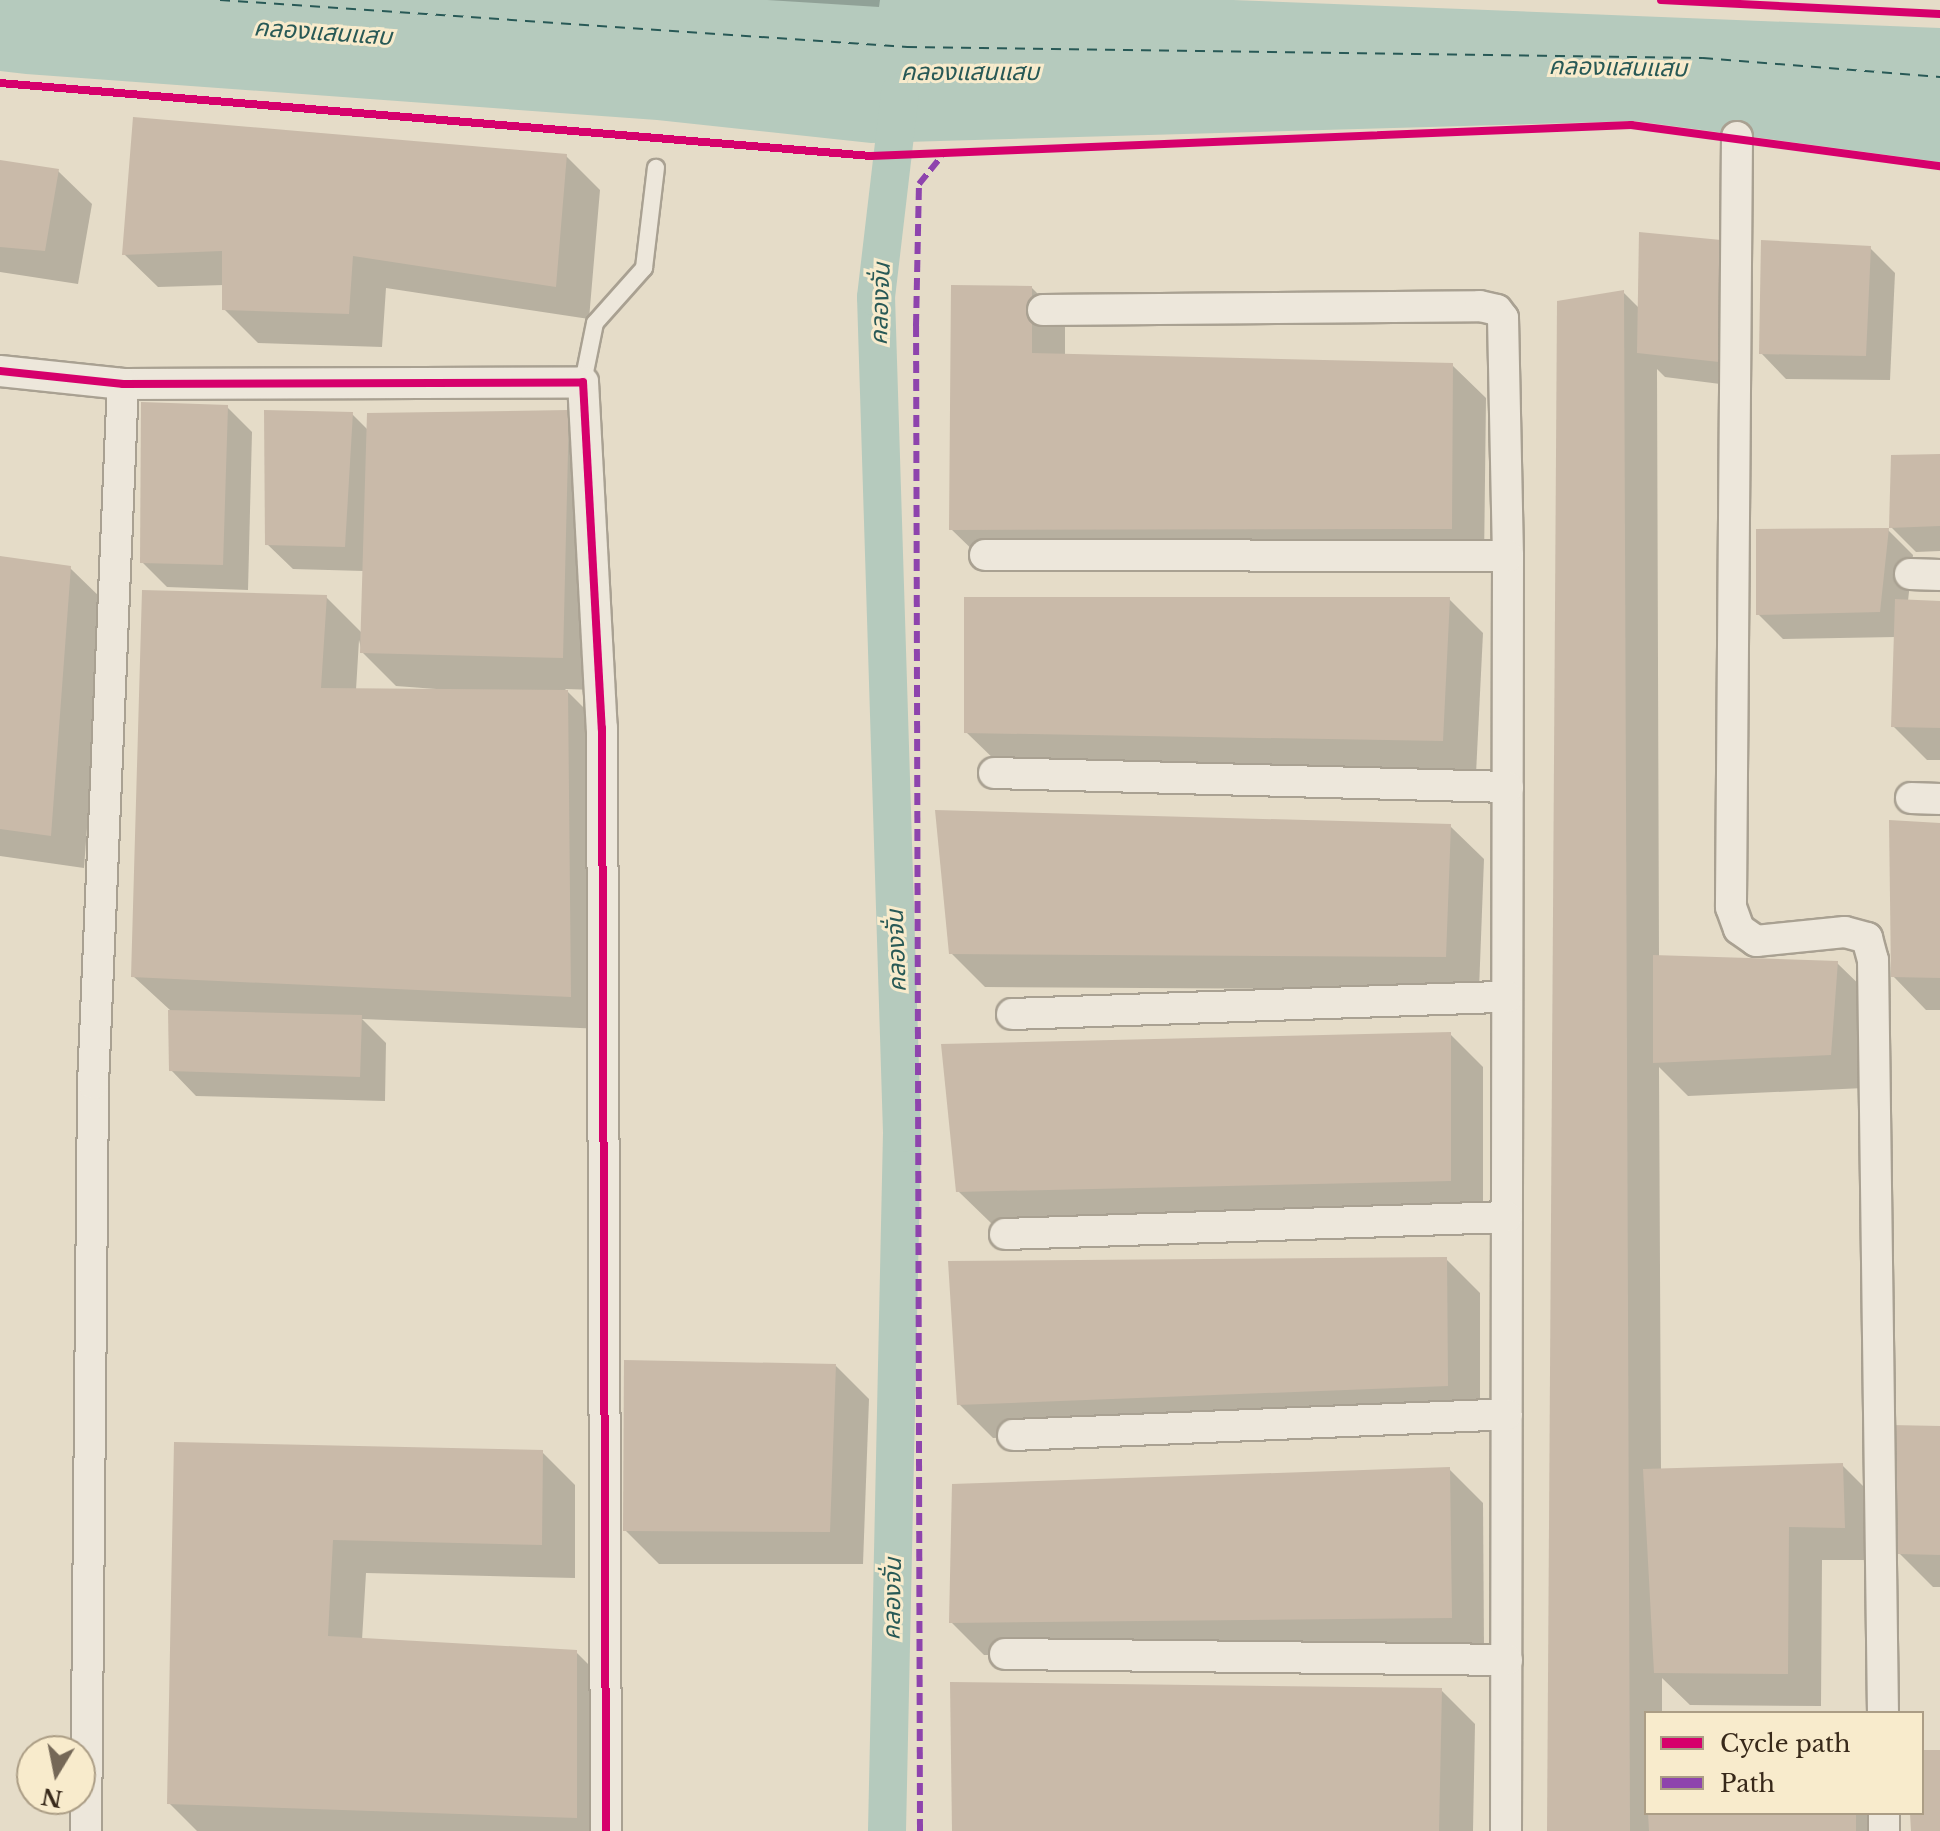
<!DOCTYPE html>
<meta charset="utf-8">
<style>
body{margin:0}
#map{position:relative;width:1940px;height:1831px;overflow:hidden;background:#e5dcc8;font-family:"Libre Baskerville","Noto Sans Thai",serif}
div>[style]{position:absolute}
[style*='--x']{left:calc(var(--x)*1px);top:calc(var(--y)*1px);width:calc(var(--w)*1px);rotate:calc(var(--a)*1deg)}
.water>*{inset:0;background:#b5cabd}
.shadow>*{inset:0;background:#0003}
.canal>*{height:38px;margin:-19px;padding:0 19px;transform-origin:19px;border-radius:19px;background:#b5cabd}
.ferry>*{height:2px;margin-top:-1px;transform-origin:0;background:repeating-linear-gradient(90deg,#285956 0 10px,transparent 0 18px)}
.building>*{inset:0;background:#c9baa9}
.roads{filter:drop-shadow(2px 0 #a9a192) drop-shadow(-2px 0 #a9a192) drop-shadow(0 2px #a9a192) drop-shadow(0 -2px #a9a192)}
.service>*{height:16px;margin:-8px;padding:0 8px;transform-origin:8px;border-radius:8px;background:#ede7db}
.minor>*{height:30px;margin:-15px;padding:0 15px;transform-origin:15px;border-radius:15px;background:#ede7db}
.quiet>*{height:6px;margin-top:-3px;transform-origin:0;background:repeating-linear-gradient(90deg,#8e44ad 0 12px,transparent 0 18px)}
.cycleway>*{height:8px;margin:-4px;padding:0 4px;transform-origin:4px;border-radius:4px;background:#d6006c}
span{translate:-50% -50%;white-space:nowrap;text-align:center;line-height:1.15;-webkit-text-stroke:6px #f8ebcc;paint-order:stroke}
.water-label{font-size:24px;color:#285956;font-style:italic}
.legend{position:absolute;left:1644px;top:1711px;width:280px;height:104px;box-sizing:border-box;background:#f8ebcc;border:2px solid #ab9d85;margin:0;padding:10px 14px;list-style:none;font-size:24px;color:#38291a}
.legend li{display:flex;align-items:center;gap:16px;height:40px}
.legend b{width:40px;border:2px solid #ab9d85}
.north{position:absolute;left:16px;top:1735px;width:80px;height:80px;box-sizing:border-box;background:#f8ebcc;border:2px solid #ab9d85;border-radius:50%;rotate:190deg;font-size:22px;font-weight:700;line-height:32px;text-align:center;color:#38291a}
.north::after{content:'';display:block;margin:auto;width:28px;height:36px;background:#756857;clip-path:polygon(50% 0,100% 100%,50% 72%,0 100%)}
</style>
<div id="map">
<div class="water">
<div style="clip-path:polygon(0 0,1233px 0,1940px 28px,1940px 162px,1635px 121px,871px 143px,657px 120px,26px 74px,0 71px)"></div>
</div>
<div class="shadow">
<div style="clip-path:polygon(767px 0,880px 0,879px 7px)"></div>
<div style="clip-path:polygon(566px 156px,600px 190px,589px 319px,386px 288px,382px 347px,258px 343px,224px 309px,224px 285px,158px 287px,124px 254px)"></div>
<div style="clip-path:polygon(0 162px,58px 171px,92px 204px,78px 284px,0 272px)"></div>
<div style="clip-path:polygon(1720px 242px,1745px 267px,1744px 387px,1665px 377px,1657px 369px,1659px 957px,1837px 963px,1871px 996px,1864px 1088px,1688px 1096px,1659px 1067px,1661px 1470px,1842px 1465px,1875px 1498px,1878px 1560px,1822px 1560px,1821px 1706px,1690px 1705px,1662px 1678px,1662px 1713px,1646px 1713px,1646px 1813px,1870px 1813px,1888px 1831px,1549px 1831px,1623px 292px,1640px 309px)"></div>
<div style="clip-path:polygon(1870px 248px,1895px 273px,1890px 380px,1786px 379px,1761px 353px)"></div>
<div style="clip-path:polygon(1032px 288px,1065px 321px,1065px 356px,1452px 365px,1486px 398px,1484px 562px,985px 562px,951px 529px)"></div>
<div style="clip-path:polygon(227px 407px,252px 432px,248px 590px,167px 587px,142px 562px)"></div>
<div style="clip-path:polygon(evenodd,568px 412px,601px 445px,596px 690px,565px 689px,601px 725px,604px 1029px,362px 1019px,386px 1043px,385px 1101px,196px 1096px,171px 1070px,170px 1010px,133px 976px,326px 597px,363px 634px,364px 571px,293px 569px,267px 544px,352px 414px,368px 430px,568px 412px,359px 640px,362px 652px,396px 686px,463px 691px,356px 690px,359px 640px)"></div>
<div style="clip-path:polygon(1940px 456px,1940px 551px,1916px 552px,1891px 527px)"></div>
<div style="clip-path:polygon(1888px 530px,1913px 555px,1908px 601px,1940px 603px,1940px 760px,1927px 760px,1893px 726px,1896px 637px,1783px 639px,1758px 614px)"></div>
<div style="clip-path:polygon(0 558px,70px 568px,104px 601px,84px 868px,0 856px)"></div>
<div style="clip-path:polygon(1449px 599px,1483px 633px,1476px 774px,1000px 765px,966px 732px)"></div>
<div style="clip-path:polygon(1940px 825px,1940px 1010px,1926px 1010px,1893px 976px)"></div>
<div style="clip-path:polygon(1450px 826px,1484px 859px,1479px 990px,985px 987px,951px 953px)"></div>
<div style="clip-path:polygon(1450px 1034px,1483px 1067px,1483px 1213px,992px 1224px,958px 1191px)"></div>
<div style="clip-path:polygon(1446px 1259px,1480px 1293px,1480px 1418px,993px 1438px,959px 1404px)"></div>
<div style="clip-path:polygon(836px 1366px,869px 1399px,863px 1564px,659px 1564px,625px 1530px)"></div>
<div style="clip-path:polygon(1940px 1428px,1940px 1587px,1933px 1587px,1899px 1553px)"></div>
<div style="clip-path:polygon(176px 1444px,542px 1452px,575px 1485px,575px 1578px,366px 1573px,362px 1640px,576px 1652px,609px 1685px,610px 1831px,197px 1831px,169px 1803px)"></div>
<div style="clip-path:polygon(1449px 1469px,1483px 1503px,1484px 1650px,984px 1655px,951px 1622px)"></div>
<div style="clip-path:polygon(1441px 1690px,1475px 1724px,1473px 1831px,954px 1831px)"></div>
</div>
<div class="canal">
<div style="--x:887;--y:1831;--w:698;--a:-88.77"></div>
<div style="--x:902;--y:1133;--w:836;--a:-91.78"></div>
<div style="--x:876;--y:297;--w:206;--a:-83.3"></div>
</div>
<div class="ferry">
<div style="--x:220;--y:0;--w:689;--a:3.91"></div>
<div style="--x:907;--y:47;--w:796;--a:0.79"></div>
<div style="--x:1703;--y:58;--w:238;--a:4.6"></div>
</div>
<div class="building">
<div style="clip-path:polygon(133px 117px,567px 154px,556px 287px,353px 256px,349px 314px,222px 310px,222px 251px,122px 255px)"></div>
<div style="clip-path:polygon(0 160px,59px 169px,45px 251px,0 247px)"></div>
<div style="clip-path:polygon(1639px 232px,1721px 240px,1719px 362px,1637px 353px)"></div>
<div style="clip-path:polygon(1761px 240px,1871px 246px,1866px 356px,1759px 354px)"></div>
<div style="clip-path:polygon(951px 285px,1032px 286px,1032px 353px,1453px 363px,1452px 529px,949px 530px)"></div>
<div style="clip-path:polygon(1624px 290px,1630px 1831px,1547px 1831px,1557px 301px)"></div>
<div style="clip-path:polygon(141px 402px,228px 405px,223px 565px,140px 563px)"></div>
<div style="clip-path:polygon(264px 410px,353px 412px,345px 547px,265px 545px)"></div>
<div style="clip-path:polygon(569px 410px,563px 658px,360px 653px,367px 413px)"></div>
<div style="clip-path:polygon(1940px 454px,1940px 526px,1889px 528px,1891px 455px)"></div>
<div style="clip-path:polygon(1889px 528px,1880px 612px,1756px 615px,1756px 529px)"></div>
<div style="clip-path:polygon(0 556px,71px 566px,51px 836px,0 829px)"></div>
<div style="clip-path:polygon(142px 590px,327px 595px,321px 688px,568px 690px,571px 997px,131px 977px)"></div>
<div style="clip-path:polygon(964px 597px,1450px 597px,1443px 741px,964px 733px)"></div>
<div style="clip-path:polygon(1895px 599px,1940px 601px,1940px 728px,1891px 727px)"></div>
<div style="clip-path:polygon(935px 810px,1451px 824px,1446px 957px,949px 954px)"></div>
<div style="clip-path:polygon(1889px 820px,1940px 823px,1940px 978px,1891px 977px)"></div>
<div style="clip-path:polygon(1653px 955px,1838px 961px,1831px 1055px,1653px 1063px)"></div>
<div style="clip-path:polygon(168px 1010px,362px 1015px,360px 1077px,169px 1071px)"></div>
<div style="clip-path:polygon(1451px 1032px,1451px 1181px,956px 1192px,941px 1044px)"></div>
<div style="clip-path:polygon(1447px 1257px,1448px 1386px,957px 1405px,948px 1261px)"></div>
<div style="clip-path:polygon(624px 1360px,836px 1364px,830px 1532px,623px 1531px)"></div>
<div style="clip-path:polygon(1891px 1425px,1940px 1426px,1940px 1555px,1898px 1554px)"></div>
<div style="clip-path:polygon(174px 1442px,543px 1450px,542px 1545px,333px 1540px,328px 1636px,577px 1650px,577px 1818px,167px 1804px)"></div>
<div style="clip-path:polygon(1843px 1463px,1845px 1528px,1789px 1527px,1788px 1674px,1654px 1673px,1643px 1469px)"></div>
<div style="clip-path:polygon(1450px 1467px,1452px 1618px,949px 1623px,952px 1484px)"></div>
<div style="clip-path:polygon(950px 1682px,1442px 1688px,1439px 1831px,952px 1831px)"></div>
<div style="clip-path:polygon(1922px 1750px,1940px 1750px,1940px 1831px,1911px 1831px,1910px 1813px,1922px 1813px)"></div>
<div style="clip-path:polygon(1648px 1813px,1856px 1813px,1856px 1831px,1649px 1831px)"></div>
</div>
<div class="roads">
<div class="service">
<div style="--x:583;--y:382;--w:60;--a:-78.5"></div>
<div style="--x:595;--y:323;--w:74;--a:-48.3"></div>
<div style="--x:644;--y:268;--w:101;--a:-83.2"></div>
</div>
<div class="minor">
<div style="--x:1737;--y:137;--w:770;--a:90.45"></div>
<div style="--x:1731;--y:907;--w:23;--a:70"></div>
<div style="--x:1739;--y:929;--w:21;--a:35"></div>
<div style="--x:1756;--y:941;--w:89;--a:-5.8"></div>
<div style="--x:1845;--y:932;--w:23;--a:15"></div>
<div style="--x:1867;--y:938;--w:23;--a:75"></div>
<div style="--x:1873;--y:960;--w:753;--a:89.24"></div>
<div style="--x:1043;--y:310;--w:437;--a:-0.5"></div>
<div style="--x:1480;--y:306;--w:17;--a:13"></div>
<div style="--x:1497;--y:310;--w:10;--a:53"></div>
<div style="--x:1503;--y:318;--w:238;--a:88.8"></div>
<div style="--x:1508;--y:556;--w:1275;--a:90.09"></div>
<div style="--x:0;--y:371;--w:124;--a:6"></div>
<div style="--x:123;--y:384;--w:460;--a:-0.2"></div>
<div style="--x:583;--y:382;--w:347;--a:86.9"></div>
<div style="--x:602;--y:728;--w:1103;--a:89.79"></div>
<div style="--x:985;--y:555;--w:523;--a:0.11"></div>
<div style="--x:1910;--y:574;--w:30;--a:2"></div>
<div style="--x:994;--y:773;--w:514;--a:1.56"></div>
<div style="--x:1911;--y:798;--w:29;--a:2"></div>
<div style="--x:1012;--y:1014;--w:495;--a:-2"></div>
<div style="--x:1005;--y:1234;--w:502;--a:-1.94"></div>
<div style="--x:1013;--y:1435;--w:494;--a:-2.4"></div>
<div style="--x:1005;--y:1654;--w:502;--a:0.68"></div>
<div style="--x:1884;--y:1813;--w:18;--a:90"></div>
<div style="--x:86;--y:1831;--w:747;--a:-89.46"></div>
<div style="--x:93;--y:1084;--w:701;--a:-87.55"></div>
</div>
</div>
<div class="quiet">
<div style="--x:920;--y:1831;--w:1505;--a:-90.15"></div>
<div style="--x:916;--y:326;--w:142;--a:-88.8"></div>
<div style="--x:919;--y:184;--w:36;--a:-51"></div>
</div>
<div class="cycleway">
<div style="--x:1661;--y:0;--w:279;--a:2.9"></div>
<div style="--x:0;--y:83;--w:874;--a:4.79"></div>
<div style="--x:871;--y:156;--w:761;--a:-2.34"></div>
<div style="--x:1631;--y:125;--w:312;--a:7.6"></div>
<div style="--x:0;--y:371;--w:124;--a:6"></div>
<div style="--x:123;--y:384;--w:460;--a:-0.2"></div>
<div style="--x:583;--y:382;--w:347;--a:86.9"></div>
<div style="--x:602;--y:728;--w:1103;--a:89.79"></div>
</div>
<div class="water-label">
<span style="left:323px;top:32px;rotate:4deg">คลองแสนแสบ</span>
<span style="left:1618px;top:67px;rotate:1deg">คลองแสนแสบ</span>
<span style="left:970px;top:72px">คลองแสนแสบ</span>
<span style="left:880px;top:304px;rotate:-88deg">คลองจั่น</span>
<span style="left:896px;top:951px;rotate:-92deg">คลองจั่น</span>
<span style="left:892px;top:1599px;rotate:-89deg">คลองจั่น</span>
</div>
<ul class="legend">
<li><b style="height:10px;background:#d6006c"></b>Cycle path</li>
<li><b style="height:10px;background:#8e44ad"></b>Path</li>
</ul>
<div class="north">N</div>
</div>
